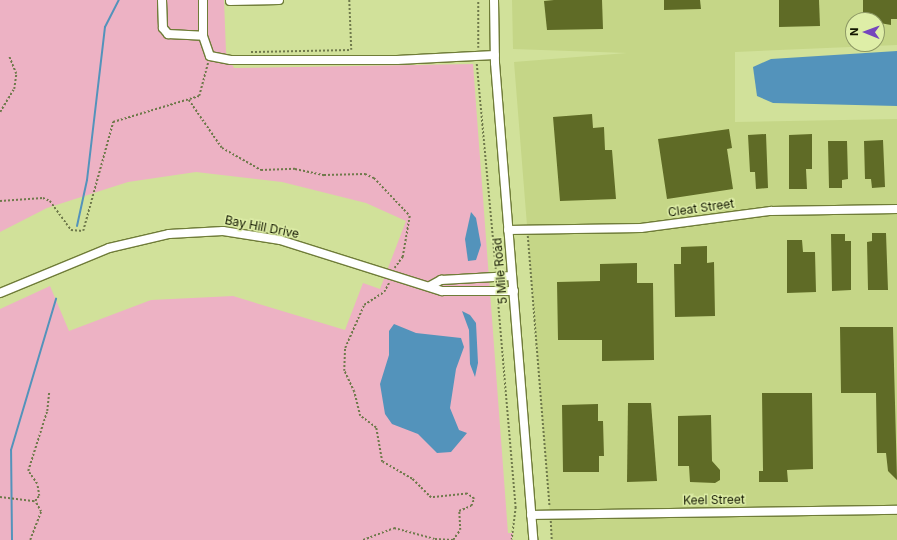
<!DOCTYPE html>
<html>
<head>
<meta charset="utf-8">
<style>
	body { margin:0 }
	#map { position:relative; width:897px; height:540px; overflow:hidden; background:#d1e19a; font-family:Inter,sans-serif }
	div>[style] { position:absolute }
	.built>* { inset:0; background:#c5d687 }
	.green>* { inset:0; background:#edb2c4 }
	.water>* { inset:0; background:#5393bb }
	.stream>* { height:2px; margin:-1px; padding:0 1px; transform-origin:1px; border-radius:1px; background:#5393bb }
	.building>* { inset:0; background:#5f6b26 }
	.path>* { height:1.5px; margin-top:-0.75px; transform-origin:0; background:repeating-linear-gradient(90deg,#6f794b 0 2px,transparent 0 4px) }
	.roads { filter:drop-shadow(1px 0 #6f7c38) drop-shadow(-1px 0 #6f7c38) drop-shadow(0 1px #6f7c38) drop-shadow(0 -1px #6f7c38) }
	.minor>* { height:8px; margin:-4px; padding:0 4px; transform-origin:4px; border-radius:4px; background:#fff }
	span { translate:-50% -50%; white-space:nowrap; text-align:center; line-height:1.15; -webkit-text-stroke:3px #deeea7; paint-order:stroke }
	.street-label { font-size:12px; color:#131700 }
	.north { position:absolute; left:845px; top:12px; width:40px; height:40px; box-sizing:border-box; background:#deeea7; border:1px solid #8d9864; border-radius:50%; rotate:271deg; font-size:11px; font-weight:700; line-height:16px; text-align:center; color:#131700 }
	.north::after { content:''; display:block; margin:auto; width:14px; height:18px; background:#7545bd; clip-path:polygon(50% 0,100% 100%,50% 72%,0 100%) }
</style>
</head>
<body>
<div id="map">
	<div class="built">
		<div style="clip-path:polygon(evenodd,512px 0,897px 0,897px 45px,735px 52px,735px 122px,897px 119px,897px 540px,552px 540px,514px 62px,627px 53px,513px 49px,512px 0,853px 20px,877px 20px,877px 44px,853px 44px,853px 20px)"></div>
	</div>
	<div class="green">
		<div style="clip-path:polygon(0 0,224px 0,226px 52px,234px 68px,473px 64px,508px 533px,513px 533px,512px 540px,0 540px,0 309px,50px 286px,69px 331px,151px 300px,233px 296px,345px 330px,363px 283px,380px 289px,406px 221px,366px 203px,282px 182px,196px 172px,128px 182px,47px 208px,0 232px)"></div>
	</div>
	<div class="water">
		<div style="clip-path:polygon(897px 51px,897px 106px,773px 103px,757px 96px,753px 67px,771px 59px)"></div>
		<div style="clip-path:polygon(471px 212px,476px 218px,481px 245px,476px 260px,468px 261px,465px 239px)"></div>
		<div style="clip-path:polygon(462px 311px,470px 315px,476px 323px,478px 363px,475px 377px,470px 364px,469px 330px)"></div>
		<div style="clip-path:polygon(394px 324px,416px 333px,461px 338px,464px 347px,456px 369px,450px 408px,459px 430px,467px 433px,451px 452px,437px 453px,418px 434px,392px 424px,385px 414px,380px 384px,389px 355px,389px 331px)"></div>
	</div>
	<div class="stream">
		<div style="left:77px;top:226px;width:47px;rotate:-77.7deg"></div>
		<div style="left:87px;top:180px;width:154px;rotate:-83.3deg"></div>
		<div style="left:105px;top:27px;width:30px;rotate:-63deg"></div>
		<div style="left:12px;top:540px;width:90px;rotate:-90.6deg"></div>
		<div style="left:11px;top:450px;width:158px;rotate:-73.4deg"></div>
	</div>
	<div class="building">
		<div style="clip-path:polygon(554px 0,602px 0,603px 29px,547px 30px,544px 1px)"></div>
		<div style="clip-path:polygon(664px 0,700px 0,701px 9px,664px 10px)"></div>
		<div style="clip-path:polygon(779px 0,819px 0,820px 26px,779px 27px)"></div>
		<div style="clip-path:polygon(863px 0,897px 0,897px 19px,891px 19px,891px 25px,863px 20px)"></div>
		<div style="clip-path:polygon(592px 114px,593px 128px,604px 127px,605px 150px,612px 150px,616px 199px,560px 201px,553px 117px)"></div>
		<div style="clip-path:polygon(729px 129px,732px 148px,727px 149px,733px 189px,667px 199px,658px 139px)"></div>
		<div style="clip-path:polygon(766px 134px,768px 188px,756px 189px,755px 172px,750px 172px,748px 135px)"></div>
		<div style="clip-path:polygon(812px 134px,812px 169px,806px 169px,807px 189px,789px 189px,789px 135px)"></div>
		<div style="clip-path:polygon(883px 140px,885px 187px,872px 188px,871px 179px,865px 179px,864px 141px)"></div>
		<div style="clip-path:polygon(828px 141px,847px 141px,848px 179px,842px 180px,842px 188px,829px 188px)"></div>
		<div style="clip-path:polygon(872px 233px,886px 233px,888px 290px,868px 290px,867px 242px,872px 241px)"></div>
		<div style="clip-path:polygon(831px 234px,845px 234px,845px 241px,851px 241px,851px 290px,832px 291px)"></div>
		<div style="clip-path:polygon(787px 240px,802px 240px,803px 252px,815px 252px,816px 292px,787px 293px)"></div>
		<div style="clip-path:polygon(707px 246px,707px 263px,714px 262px,715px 316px,675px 317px,674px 264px,681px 264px,681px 247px)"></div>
		<div style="clip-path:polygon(637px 263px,637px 283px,653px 283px,654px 360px,602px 361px,602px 340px,558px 340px,557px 282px,600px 281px,600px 264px)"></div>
		<div style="clip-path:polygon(840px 327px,893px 327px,897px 480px,888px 471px,886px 453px,877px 453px,876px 393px,841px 393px)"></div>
		<div style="clip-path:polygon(762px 393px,812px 393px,813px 469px,787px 470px,788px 482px,759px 482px,759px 471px,763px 471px)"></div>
		<div style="clip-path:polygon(628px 403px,651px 403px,657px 481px,627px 482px)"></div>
		<div style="clip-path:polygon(598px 404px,598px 421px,603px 421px,604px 456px,599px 456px,599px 472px,563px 472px,562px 405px)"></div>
		<div style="clip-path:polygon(711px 415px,712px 461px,720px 470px,720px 480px,715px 483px,690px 482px,689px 466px,678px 466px,678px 416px)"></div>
	</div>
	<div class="path">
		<div style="left:478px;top:48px;width:48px;rotate:-90deg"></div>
		<div style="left:251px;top:52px;width:100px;rotate:-1.1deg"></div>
		<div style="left:351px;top:50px;width:50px;rotate:-92.3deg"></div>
		<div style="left:477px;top:64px;width:206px;rotate:84.7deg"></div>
		<div style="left:189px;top:100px;width:58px;rotate:55.5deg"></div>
		<div style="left:222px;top:148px;width:45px;rotate:29.4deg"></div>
		<div style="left:261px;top:170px;width:34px;rotate:-2deg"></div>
		<div style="left:295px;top:169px;width:30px;rotate:12deg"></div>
		<div style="left:324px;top:175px;width:41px;rotate:-1.4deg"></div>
		<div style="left:365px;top:174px;width:10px;rotate:24deg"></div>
		<div style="left:374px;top:178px;width:52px;rotate:46.5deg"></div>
		<div style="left:410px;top:216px;width:42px;rotate:99.7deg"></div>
		<div style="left:403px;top:257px;width:14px;rotate:126deg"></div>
		<div style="left:0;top:112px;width:27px;rotate:-59deg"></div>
		<div style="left:14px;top:89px;width:15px;rotate:-82deg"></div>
		<div style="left:16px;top:74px;width:18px;rotate:-112deg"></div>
		<div style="left:0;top:201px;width:43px;rotate:-4deg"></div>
		<div style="left:43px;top:198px;width:8px;rotate:23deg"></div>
		<div style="left:50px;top:201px;width:36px;rotate:54deg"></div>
		<div style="left:71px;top:230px;width:12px;rotate:5deg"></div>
		<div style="left:83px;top:231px;width:113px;rotate:-74.6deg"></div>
		<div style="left:113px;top:122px;width:90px;rotate:-16.8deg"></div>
		<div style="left:199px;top:96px;width:34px;rotate:-75deg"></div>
		<div style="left:528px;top:236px;width:272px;rotate:85.4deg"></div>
		<div style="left:498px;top:299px;width:209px;rotate:85.1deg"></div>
		<div style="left:516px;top:507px;width:33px;rotate:97deg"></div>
		<div style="left:0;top:497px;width:35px;rotate:7deg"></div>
		<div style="left:551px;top:521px;width:19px;rotate:87deg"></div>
		<div style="left:30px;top:540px;width:30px;rotate:-69deg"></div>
		<div style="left:41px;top:512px;width:13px;rotate:-119deg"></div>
		<div style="left:35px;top:501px;width:6px;rotate:-51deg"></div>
		<div style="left:39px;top:496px;width:12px;rotate:-99deg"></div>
		<div style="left:37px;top:484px;width:16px;rotate:-125deg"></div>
		<div style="left:28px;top:471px;width:63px;rotate:-72.4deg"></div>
		<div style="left:47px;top:411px;width:19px;rotate:-84deg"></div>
		<div style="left:363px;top:540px;width:33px;rotate:-21deg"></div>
		<div style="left:394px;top:528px;width:42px;rotate:15deg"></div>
		<div style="left:435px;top:539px;width:18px;rotate:3deg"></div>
		<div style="left:453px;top:540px;width:12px;rotate:-55deg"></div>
		<div style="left:460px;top:530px;width:19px;rotate:-93deg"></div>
		<div style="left:459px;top:511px;width:13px;rotate:-23deg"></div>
		<div style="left:471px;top:506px;width:8px;rotate:-67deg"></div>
		<div style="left:474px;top:499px;width:9px;rotate:-144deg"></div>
		<div style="left:467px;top:494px;width:36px;rotate:174deg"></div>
		<div style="left:431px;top:498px;width:27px;rotate:-135deg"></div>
		<div style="left:412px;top:479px;width:34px;rotate:-150deg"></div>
		<div style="left:382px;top:462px;width:35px;rotate:-100deg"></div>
		<div style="left:376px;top:428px;width:20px;rotate:-143deg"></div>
		<div style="left:360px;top:416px;width:25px;rotate:-104deg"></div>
		<div style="left:354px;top:392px;width:23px;rotate:-115deg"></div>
		<div style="left:344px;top:371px;width:23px;rotate:-88deg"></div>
		<div style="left:345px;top:348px;width:47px;rotate:-66.2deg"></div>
		<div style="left:364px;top:305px;width:24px;rotate:-33deg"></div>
		<div style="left:384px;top:292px;width:10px;rotate:-61deg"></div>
	</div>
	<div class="roads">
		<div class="minor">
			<div style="left:162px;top:0;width:28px;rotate:88deg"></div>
			<div style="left:163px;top:28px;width:8px;rotate:50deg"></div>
			<div style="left:168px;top:34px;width:35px;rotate:3deg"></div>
			<div style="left:203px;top:0;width:36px;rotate:90deg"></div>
			<div style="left:203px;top:36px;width:21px;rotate:71deg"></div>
			<div style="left:210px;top:56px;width:21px;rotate:11deg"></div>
			<div style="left:231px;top:60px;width:166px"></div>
			<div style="left:397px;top:60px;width:98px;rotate:-2.9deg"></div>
			<div style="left:494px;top:0;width:63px;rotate:89.1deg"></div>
			<div style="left:495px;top:63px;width:479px;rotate:85.4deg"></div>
			<div style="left:230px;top:1px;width:49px;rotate:-1.2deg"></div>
			<div style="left:508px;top:230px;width:133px;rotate:-0.9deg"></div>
			<div style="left:641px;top:228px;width:131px;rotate:-7.5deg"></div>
			<div style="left:771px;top:211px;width:126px;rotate:-0.9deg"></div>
			<div style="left:430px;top:286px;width:13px;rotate:-29deg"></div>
			<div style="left:441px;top:280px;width:71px;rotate:-3.2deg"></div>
			<div style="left:0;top:293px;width:118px;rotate:-22.4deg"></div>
			<div style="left:109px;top:248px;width:62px;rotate:-13.1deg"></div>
			<div style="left:169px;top:234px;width:54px;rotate:-3.2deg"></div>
			<div style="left:223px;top:231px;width:58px;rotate:9deg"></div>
			<div style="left:280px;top:240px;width:170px;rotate:17.5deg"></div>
			<div style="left:442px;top:291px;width:72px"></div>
			<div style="left:531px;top:515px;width:366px;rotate:-0.8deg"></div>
		</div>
	</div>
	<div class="street-label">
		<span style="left:701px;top:208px;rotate:-8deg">Cleat Street</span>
		<span style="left:262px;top:227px;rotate:11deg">Bay Hill Drive</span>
		<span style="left:500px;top:271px;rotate:-95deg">5 Mile Road</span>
		<span style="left:714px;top:500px;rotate:-1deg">Keel Street</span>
	</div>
	<div class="north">N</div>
</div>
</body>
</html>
